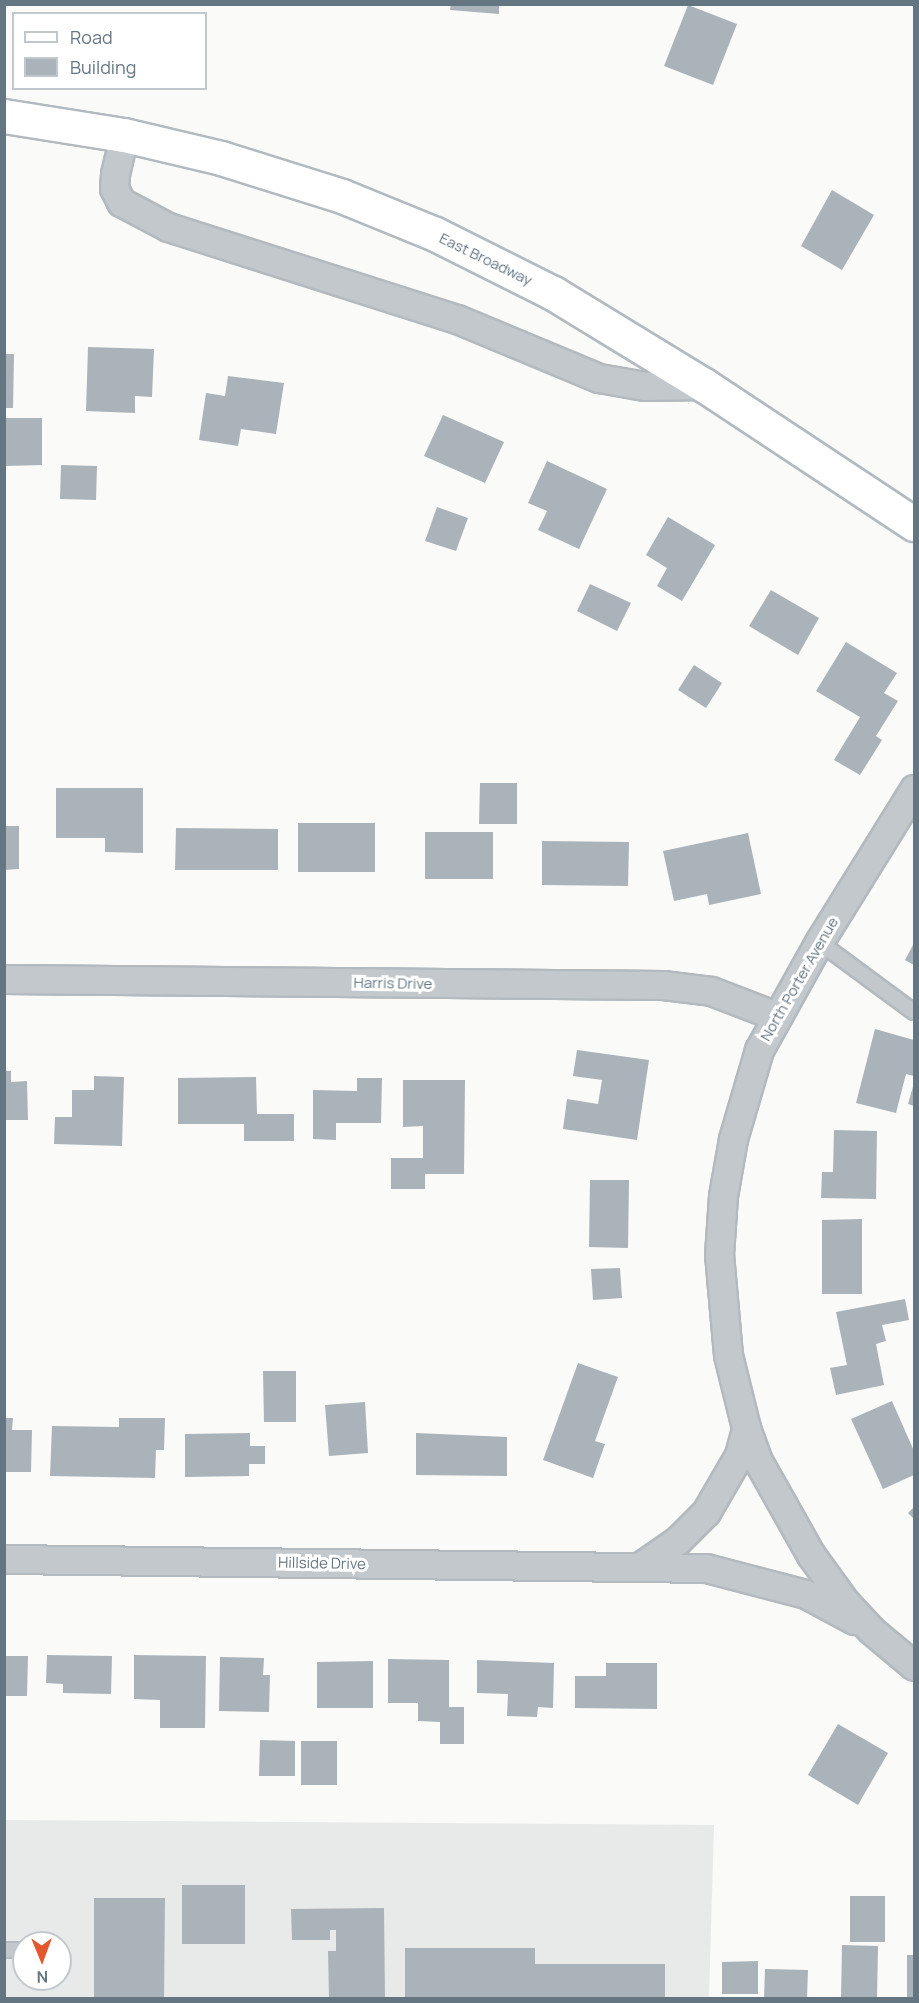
<!DOCTYPE html>
<html>
<head>
<meta charset="utf-8">
<style>
	body { margin:0 }
	#map { position:relative; width:919px; height:2003px; overflow:hidden; background:#fafaf8; font-family:Manrope,sans-serif }
	div>[style] { position:absolute }
	.built>* { inset:0; background:#e8e9e9 }
	.building>* { inset:0; background:#aab3b9 }
	.roads { filter:drop-shadow(2px 0 #b3babf) drop-shadow(-2px 0 #b3babf) drop-shadow(0 2px #b3babf) drop-shadow(0 -2px #b3babf) }
	.service>* { height:14px; margin:-7px; padding:0 7px; transform-origin:7px; border-radius:7px; background:#c3c8cc }
	.minor>* { height:27px; margin:-13.5px; padding:0 13.5px; transform-origin:13.5px; border-radius:13.5px; background:#c3c8cc }
	.secondary>* { height:33px; margin:-16.5px; padding:0 16.5px; transform-origin:16.5px; border-radius:16.5px; background:#fff }
	span { translate:-50% -50%; white-space:nowrap; text-align:center; line-height:1.15; -webkit-text-stroke:6px #fff; paint-order:stroke }
	.street-label { font-size:15px; color:#657683 }
	.frame { position:absolute; inset:0; border:6px solid #657683; pointer-events:none }
	.legend { position:absolute; left:12px; top:12px; width:195px; height:78px; box-sizing:border-box; background:#fff; border:2px solid #c1c8cd; margin:0; padding:8px 10px; list-style:none; font-size:18px; color:#657683 }
	.legend li { display:flex; align-items:center; gap:12px; height:30px }
	.legend b { width:30px; border:2px solid #c1c8cd }
	.north { position:absolute; left:12px; top:1931px; width:60px; height:60px; box-sizing:border-box; background:#fff; border:2px solid #c1c8cd; border-radius:50%; rotate:179deg; font-size:16px; font-weight:700; line-height:24px; text-align:center; color:#657683 }
	.north::after { content:''; display:block; margin:auto; width:21px; height:27px; background:#e4572e; clip-path:polygon(50% 0,100% 100%,50% 72%,0 100%) }
</style>
</head>
<body>
<div id="map">
	<div class="built">
		<div style="clip-path:polygon(evenodd,5px 1820px,714px 1825px,709px 1998px,5px 1998px,5px 1820px,24px 1943px,60px 1943px,60px 1979px,24px 1979px,24px 1943px)"></div>
	</div>
	<div class="building">
		<div style="clip-path:polygon(451px 4px,499px 4px,499px 14px,450px 10px)"></div>
		<div style="clip-path:polygon(688px 5px,737px 24px,713px 85px,664px 66px)"></div>
		<div style="clip-path:polygon(832px 190px,874px 215px,842px 270px,801px 246px)"></div>
		<div style="clip-path:polygon(88px 347px,154px 349px,152px 397px,135px 396px,135px 413px,86px 411px)"></div>
		<div style="clip-path:polygon(4px 354px,14px 354px,13px 408px,4px 408px)"></div>
		<div style="clip-path:polygon(228px 376px,284px 383px,276px 434px,241px 429px,238px 446px,199px 440px,206px 393px,225px 396px)"></div>
		<div style="clip-path:polygon(443px 415px,504px 442px,485px 483px,424px 456px)"></div>
		<div style="clip-path:polygon(5px 418px,42px 418px,42px 465px,5px 466px)"></div>
		<div style="clip-path:polygon(547px 461px,607px 489px,579px 549px,538px 530px,547px 511px,528px 503px)"></div>
		<div style="clip-path:polygon(61px 465px,97px 466px,96px 500px,60px 499px)"></div>
		<div style="clip-path:polygon(437px 507px,468px 518px,456px 551px,425px 541px)"></div>
		<div style="clip-path:polygon(668px 517px,715px 545px,682px 601px,657px 586px,667px 568px,646px 555px)"></div>
		<div style="clip-path:polygon(590px 584px,631px 603px,617px 631px,577px 611px)"></div>
		<div style="clip-path:polygon(771px 590px,819px 618px,798px 655px,749px 626px)"></div>
		<div style="clip-path:polygon(846px 642px,897px 673px,884px 693px,898px 701px,876px 736px,882px 740px,860px 775px,834px 760px,860px 717px,816px 691px)"></div>
		<div style="clip-path:polygon(694px 665px,722px 683px,706px 708px,678px 690px)"></div>
		<div style="clip-path:polygon(480px 783px,517px 783px,517px 824px,479px 824px)"></div>
		<div style="clip-path:polygon(56px 788px,143px 788px,143px 853px,105px 852px,105px 838px,56px 838px)"></div>
		<div style="clip-path:polygon(298px 823px,375px 823px,375px 872px,298px 872px)"></div>
		<div style="clip-path:polygon(4px 826px,19px 826px,19px 869px,4px 870px)"></div>
		<div style="clip-path:polygon(176px 828px,278px 829px,278px 870px,175px 870px)"></div>
		<div style="clip-path:polygon(425px 832px,493px 832px,493px 879px,425px 879px)"></div>
		<div style="clip-path:polygon(748px 833px,761px 894px,709px 905px,707px 894px,674px 901px,663px 851px)"></div>
		<div style="clip-path:polygon(542px 841px,629px 842px,628px 886px,542px 885px)"></div>
		<div style="clip-path:polygon(914px 943px,914px 965px,905px 960px)"></div>
		<div style="clip-path:polygon(875px 1029px,914px 1040px,914px 1076px,906px 1074px,896px 1113px,856px 1103px)"></div>
		<div style="clip-path:polygon(577px 1050px,649px 1060px,637px 1140px,563px 1129px,567px 1099px,598px 1104px,602px 1080px,573px 1076px)"></div>
		<div style="clip-path:polygon(4px 1071px,11px 1071px,11px 1082px,27px 1081px,28px 1120px,4px 1120px)"></div>
		<div style="clip-path:polygon(94px 1076px,124px 1077px,122px 1146px,54px 1144px,55px 1117px,72px 1117px,72px 1090px,94px 1090px)"></div>
		<div style="clip-path:polygon(256px 1077px,257px 1114px,294px 1114px,294px 1141px,244px 1141px,244px 1124px,178px 1124px,178px 1078px)"></div>
		<div style="clip-path:polygon(357px 1078px,382px 1078px,381px 1123px,336px 1123px,336px 1140px,313px 1139px,313px 1090px,357px 1091px)"></div>
		<div style="clip-path:polygon(403px 1080px,465px 1080px,464px 1174px,425px 1174px,425px 1189px,391px 1189px,391px 1158px,423px 1158px,423px 1126px,403px 1127px)"></div>
		<div style="clip-path:polygon(914px 1083px,914px 1106px,908px 1104px)"></div>
		<div style="clip-path:polygon(834px 1130px,877px 1131px,876px 1199px,821px 1198px,822px 1172px,833px 1172px)"></div>
		<div style="clip-path:polygon(590px 1180px,629px 1180px,628px 1248px,589px 1247px)"></div>
		<div style="clip-path:polygon(862px 1219px,862px 1294px,822px 1294px,822px 1220px)"></div>
		<div style="clip-path:polygon(620px 1268px,622px 1298px,593px 1300px,591px 1269px)"></div>
		<div style="clip-path:polygon(905px 1299px,909px 1320px,882px 1325px,886px 1341px,876px 1344px,884px 1385px,836px 1395px,830px 1368px,847px 1365px,836px 1312px)"></div>
		<div style="clip-path:polygon(578px 1363px,618px 1377px,595px 1441px,605px 1444px,593px 1478px,543px 1460px)"></div>
		<div style="clip-path:polygon(263px 1371px,296px 1371px,296px 1422px,264px 1422px)"></div>
		<div style="clip-path:polygon(892px 1401px,914px 1451px,914px 1475px,883px 1489px,851px 1419px)"></div>
		<div style="clip-path:polygon(365px 1402px,368px 1453px,329px 1456px,325px 1405px)"></div>
		<div style="clip-path:polygon(4px 1418px,13px 1418px,12px 1430px,32px 1430px,31px 1472px,4px 1472px)"></div>
		<div style="clip-path:polygon(119px 1418px,165px 1418px,164px 1450px,156px 1450px,155px 1478px,50px 1476px,52px 1426px,119px 1427px)"></div>
		<div style="clip-path:polygon(250px 1433px,250px 1446px,265px 1446px,265px 1464px,249px 1464px,249px 1476px,185px 1477px,185px 1434px)"></div>
		<div style="clip-path:polygon(416px 1433px,507px 1437px,507px 1476px,416px 1475px)"></div>
		<div style="clip-path:polygon(914px 1507px,914px 1519px,908px 1513px)"></div>
		<div style="clip-path:polygon(47px 1655px,112px 1656px,111px 1694px,63px 1693px,63px 1684px,46px 1683px)"></div>
		<div style="clip-path:polygon(134px 1655px,206px 1656px,205px 1728px,160px 1728px,160px 1700px,134px 1699px)"></div>
		<div style="clip-path:polygon(4px 1656px,28px 1656px,27px 1696px,4px 1696px)"></div>
		<div style="clip-path:polygon(220px 1657px,264px 1658px,263px 1675px,270px 1675px,269px 1712px,219px 1711px)"></div>
		<div style="clip-path:polygon(388px 1659px,449px 1660px,449px 1707px,464px 1707px,464px 1744px,440px 1744px,440px 1722px,418px 1721px,418px 1703px,388px 1703px)"></div>
		<div style="clip-path:polygon(477px 1660px,554px 1663px,553px 1708px,538px 1707px,537px 1717px,507px 1716px,508px 1694px,477px 1693px)"></div>
		<div style="clip-path:polygon(373px 1661px,373px 1708px,317px 1708px,317px 1662px)"></div>
		<div style="clip-path:polygon(606px 1663px,657px 1663px,657px 1709px,575px 1708px,575px 1676px,606px 1676px)"></div>
		<div style="clip-path:polygon(838px 1724px,888px 1753px,858px 1805px,808px 1775px)"></div>
		<div style="clip-path:polygon(260px 1740px,295px 1741px,295px 1776px,259px 1776px)"></div>
		<div style="clip-path:polygon(301px 1741px,337px 1741px,337px 1785px,301px 1785px)"></div>
		<div style="clip-path:polygon(182px 1885px,245px 1885px,245px 1944px,182px 1944px)"></div>
		<div style="clip-path:polygon(850px 1896px,885px 1896px,885px 1942px,850px 1942px)"></div>
		<div style="clip-path:polygon(94px 1898px,165px 1898px,164px 1998px,94px 1998px)"></div>
		<div style="clip-path:polygon(384px 1908px,385px 1998px,329px 1998px,328px 1951px,336px 1951px,336px 1930px,330px 1930px,330px 1940px,292px 1940px,291px 1909px)"></div>
		<div style="clip-path:polygon(842px 1945px,878px 1946px,877px 1998px,841px 1998px)"></div>
		<div style="clip-path:polygon(405px 1948px,535px 1948px,535px 1964px,665px 1964px,665px 1998px,405px 1998px)"></div>
		<div style="clip-path:polygon(907px 1955px,914px 1955px,914px 1998px,907px 1998px)"></div>
		<div style="clip-path:polygon(758px 1961px,758px 1994px,722px 1994px,722px 1962px)"></div>
		<div style="clip-path:polygon(765px 1969px,808px 1970px,807px 1998px,764px 1998px)"></div>
	</div>
	<div class="roads">
		<div class="service">
			<div style="left:819px;top:942px;width:118px;rotate:36.4deg"></div>
			<div style="left:4px;top:1950px;width:20px"></div>
		</div>
		<div class="minor">
			<div style="left:124px;top:135px;width:40px;rotate:103deg"></div>
			<div style="left:115px;top:174px;width:14px;rotate:94deg"></div>
			<div style="left:114px;top:188px;width:16px;rotate:63deg"></div>
			<div style="left:121px;top:202px;width:53px;rotate:28deg"></div>
			<div style="left:168px;top:227px;width:303px;rotate:17.7deg"></div>
			<div style="left:457px;top:319px;width:154px;rotate:22.6deg"></div>
			<div style="left:599px;top:378px;width:47px;rotate:9.9deg"></div>
			<div style="left:645px;top:386px;width:59px;rotate:-1deg"></div>
			<div style="left:914px;top:789px;width:180px;rotate:121.8deg"></div>
			<div style="left:819px;top:942px;width:124px;rotate:119.1deg"></div>
			<div style="left:759px;top:1050px;width:93px;rotate:106.3deg"></div>
			<div style="left:733px;top:1139px;width:58px;rotate:100deg"></div>
			<div style="left:723px;top:1196px;width:58px;rotate:93.9deg"></div>
			<div style="left:719px;top:1254px;width:101px;rotate:84.9deg"></div>
			<div style="left:728px;top:1355px;width:75px;rotate:76.1deg"></div>
			<div style="left:746px;top:1428px;width:35px;rotate:70deg"></div>
			<div style="left:758px;top:1461px;width:108px;rotate:60.6deg"></div>
			<div style="left:811px;top:1555px;width:58px;rotate:54.1deg"></div>
			<div style="left:845px;top:1602px;width:38px;rotate:47deg"></div>
			<div style="left:871px;top:1630px;width:56px;rotate:39.9deg"></div>
			<div style="left:4px;top:979px;width:659px;rotate:0.52deg"></div>
			<div style="left:663px;top:985px;width:48px;rotate:7.1deg"></div>
			<div style="left:711px;top:991px;width:70px;rotate:21deg"></div>
			<div style="left:4px;top:1559px;width:702px;rotate:0.73deg"></div>
			<div style="left:706px;top:1568px;width:103px;rotate:14.6deg"></div>
			<div style="left:806px;top:1594px;width:55px;rotate:28.4deg"></div>
			<div style="left:639px;top:1567px;width:47px;rotate:-34.7deg"></div>
			<div style="left:678px;top:1540px;width:40px;rotate:-45deg"></div>
			<div style="left:706px;top:1512px;width:66px;rotate:-59.9deg"></div>
			<div style="left:739px;top:1455px;width:28px;rotate:-75deg"></div>
		</div>
		<div class="secondary">
			<div style="left:4px;top:116px;width:121px;rotate:9deg"></div>
			<div style="left:124px;top:135px;width:100px;rotate:13.3deg"></div>
			<div style="left:221px;top:158px;width:127px;rotate:17.4deg"></div>
			<div style="left:342px;top:196px;width:100px;rotate:22.2deg"></div>
			<div style="left:435px;top:234px;width:132px;rotate:26.6deg"></div>
			<div style="left:553px;top:293px;width:177px;rotate:31.4deg"></div>
			<div style="left:704px;top:385px;width:252px;rotate:33.5deg"></div>
		</div>
	</div>
	<div class="street-label">
		<span style="left:486px;top:259px;rotate:26deg">East Broadway</span>
		<span style="left:799px;top:979px;rotate:-60deg">North Porter Avenue</span>
		<span style="left:393px;top:983px;rotate:1deg">Harris Drive</span>
		<span style="left:322px;top:1563px;rotate:1deg">Hillside Drive</span>
	</div>
	<div class="frame"></div>
	<ul class="legend">
	<li><b style="height:8px;background:#fff"></b>Road</li>
	<li><b style="height:16px;background:#aab3b9"></b>Building</li>
	</ul>
	<div class="north">N</div>
</div>
</body>
</html>
